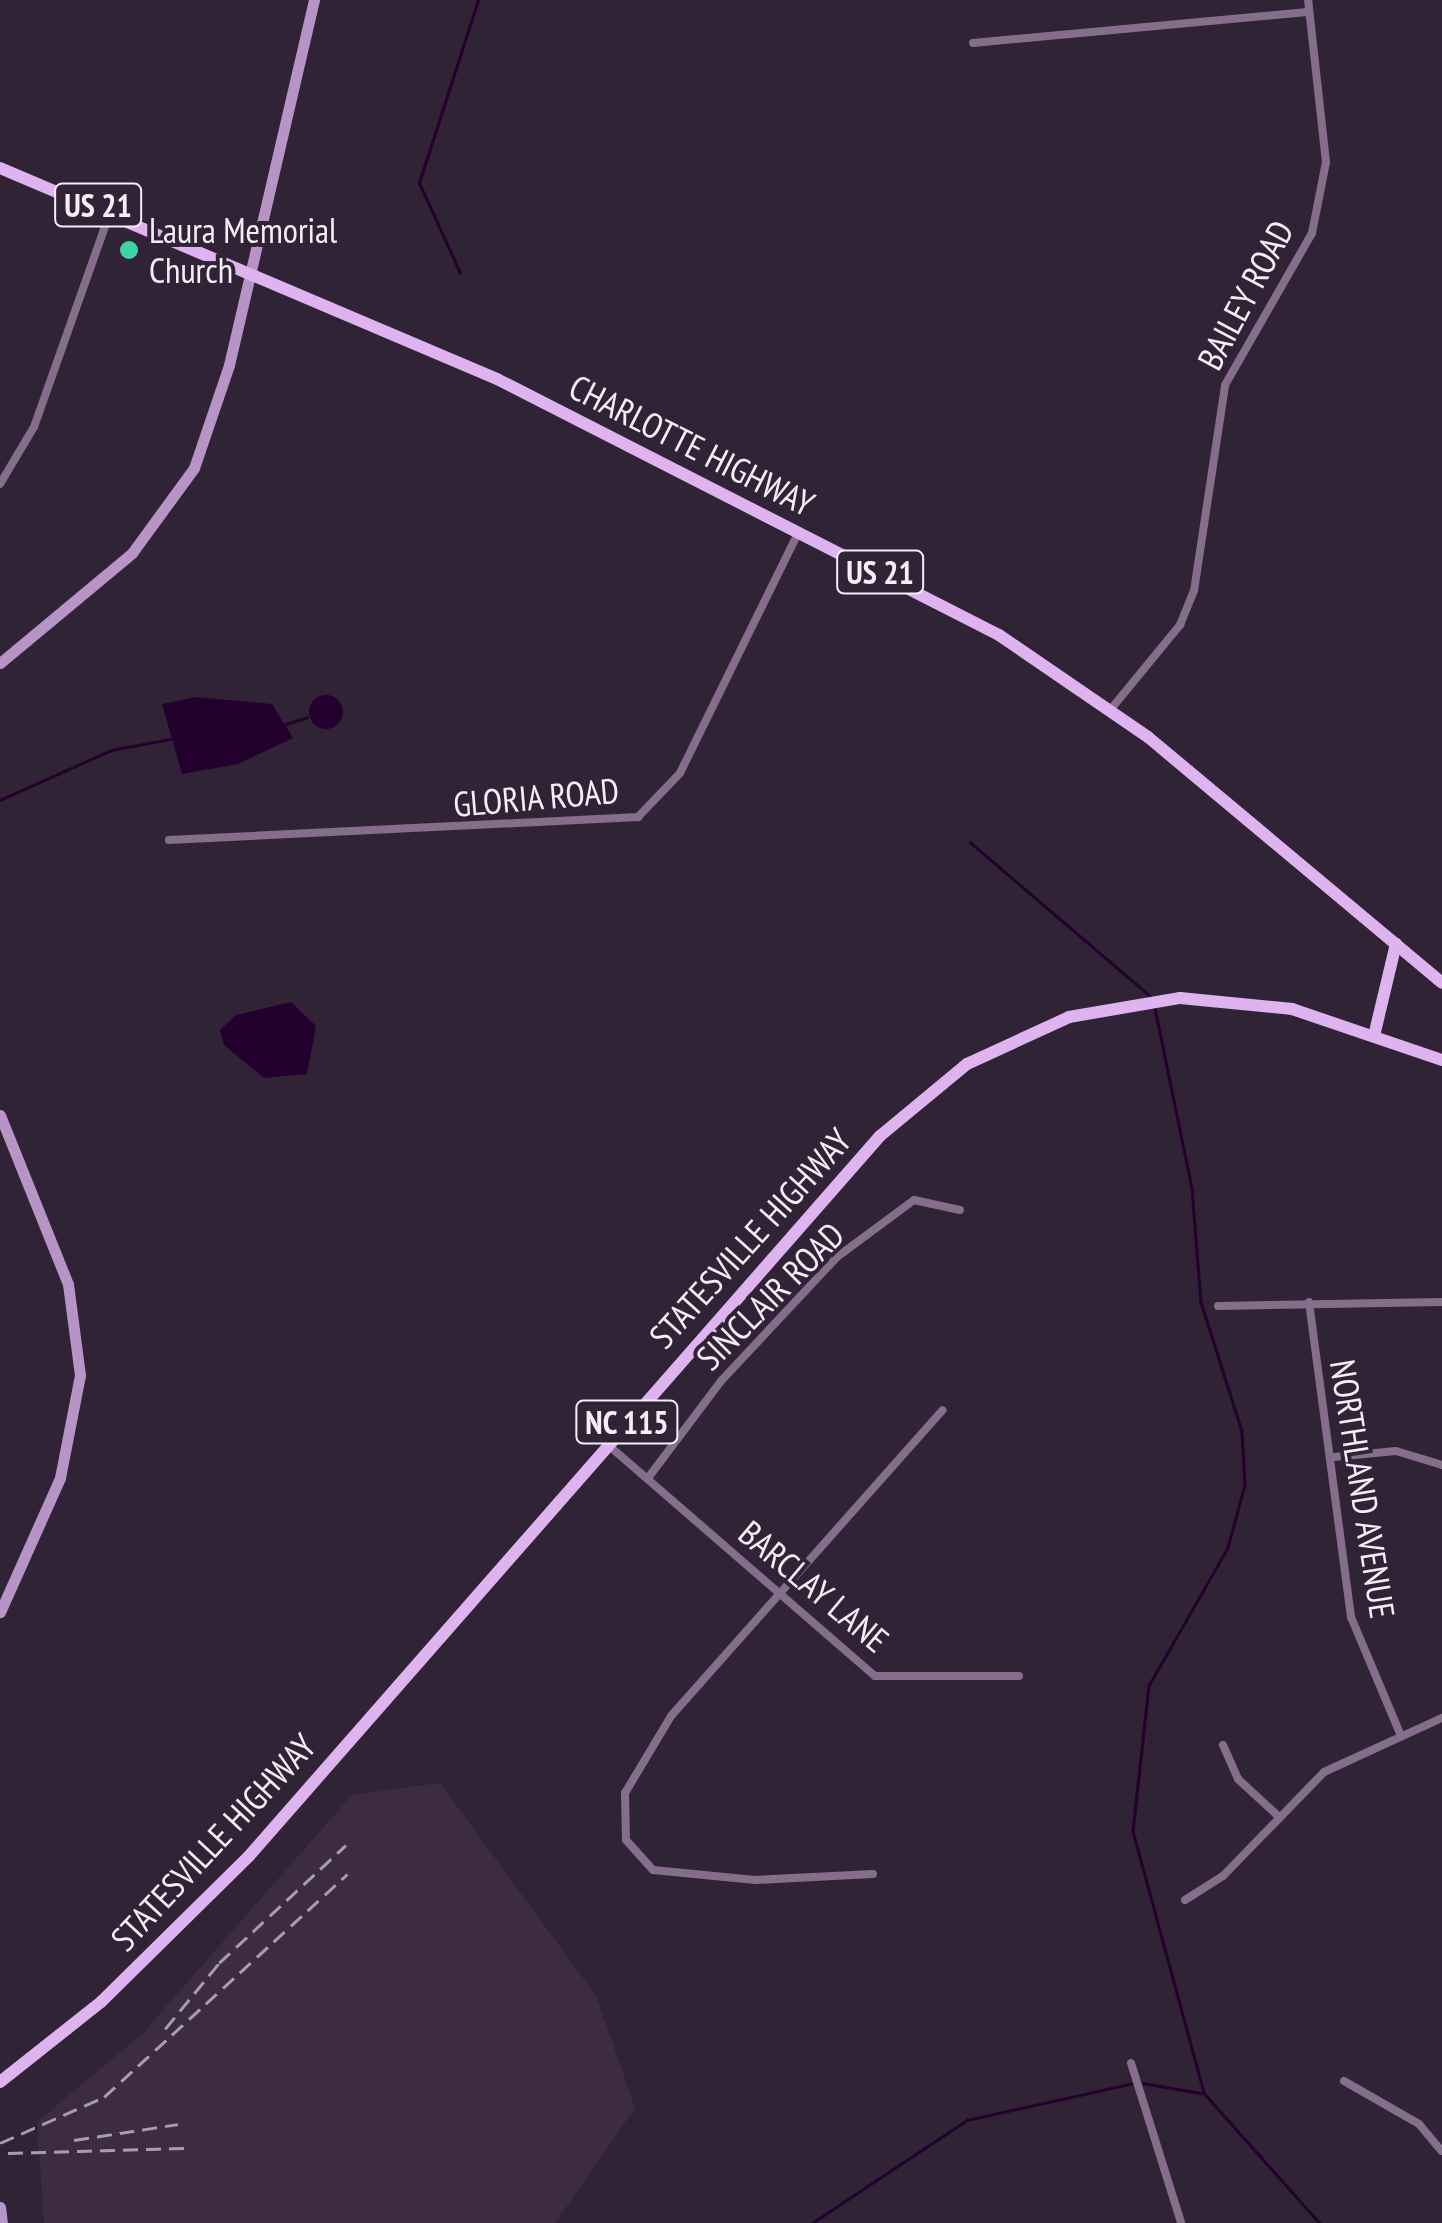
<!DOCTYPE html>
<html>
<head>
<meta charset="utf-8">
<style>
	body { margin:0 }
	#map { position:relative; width:1442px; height:2223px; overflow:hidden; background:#312336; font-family:"PT Sans Narrow",sans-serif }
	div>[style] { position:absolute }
	.built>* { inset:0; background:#3d2b44 }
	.water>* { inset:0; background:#23002e }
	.round { border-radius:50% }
	.stream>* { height:2.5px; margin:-1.25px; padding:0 1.25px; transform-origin:1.25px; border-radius:1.25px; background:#23002e }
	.street>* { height:8px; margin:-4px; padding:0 4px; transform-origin:4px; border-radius:4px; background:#846e8c }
	.secondary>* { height:11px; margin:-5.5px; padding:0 5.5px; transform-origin:5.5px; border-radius:5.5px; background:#b794c5 }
	.primary>* { height:12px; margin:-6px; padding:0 6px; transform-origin:6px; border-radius:6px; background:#dfb2f0 }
	.rail>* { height:2.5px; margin-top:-1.25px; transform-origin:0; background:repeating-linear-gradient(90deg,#a89dad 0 15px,transparent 0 23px) }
	.dots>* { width:28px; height:28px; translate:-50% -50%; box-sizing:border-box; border:5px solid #312336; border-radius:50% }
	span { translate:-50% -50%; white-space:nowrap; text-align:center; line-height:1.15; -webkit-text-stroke:8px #312336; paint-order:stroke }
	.shield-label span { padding:2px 8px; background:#312336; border:2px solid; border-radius:8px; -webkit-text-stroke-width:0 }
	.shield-label { font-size:32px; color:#f6edfa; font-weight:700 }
	.poi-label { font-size:35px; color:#f6edfa }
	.left { translate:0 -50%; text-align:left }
	.street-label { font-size:35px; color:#f6edfa }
</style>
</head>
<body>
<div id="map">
	<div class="built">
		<div style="clip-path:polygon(440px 1783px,596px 1996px,635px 2108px,555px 2223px,44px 2223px,37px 2122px,142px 2034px,352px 1795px)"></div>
	</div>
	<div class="water">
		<div class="round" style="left:309px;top:695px;width:34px;height:34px"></div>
		<div style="clip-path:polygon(196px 697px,272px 704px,293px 738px,238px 764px,182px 774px,162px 704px)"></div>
		<div style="clip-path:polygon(291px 1002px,316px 1026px,307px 1074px,264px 1078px,224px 1045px,220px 1030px,236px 1015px)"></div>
	</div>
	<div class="stream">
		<div style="left:460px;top:273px;width:99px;rotate:-114.5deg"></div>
		<div style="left:419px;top:183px;width:192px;rotate:-72.1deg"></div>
		<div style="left:286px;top:724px;width:22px;rotate:-18deg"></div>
		<div style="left:0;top:800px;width:122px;rotate:-24.2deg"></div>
		<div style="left:111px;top:750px;width:66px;rotate:-10.5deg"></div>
		<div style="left:970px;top:842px;width:237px;rotate:40.5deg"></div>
		<div style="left:1155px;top:1008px;width:184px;rotate:78.4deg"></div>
		<div style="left:1192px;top:1188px;width:114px;rotate:85.5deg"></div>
		<div style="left:1201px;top:1302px;width:135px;rotate:72.4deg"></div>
		<div style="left:1242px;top:1431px;width:54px;rotate:86.8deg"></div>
		<div style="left:1245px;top:1485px;width:65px;rotate:105.1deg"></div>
		<div style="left:1228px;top:1548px;width:159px;rotate:119.8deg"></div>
		<div style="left:1149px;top:1686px;width:146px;rotate:96.3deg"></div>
		<div style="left:1133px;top:1831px;width:271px;rotate:74.8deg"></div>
		<div style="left:1204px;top:2093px;width:174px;rotate:48.3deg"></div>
		<div style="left:1142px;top:2083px;width:61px;rotate:9.5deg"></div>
		<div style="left:812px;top:2223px;width:186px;rotate:-33.6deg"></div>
		<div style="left:967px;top:2120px;width:171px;rotate:-12.5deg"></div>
	</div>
	<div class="street">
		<div style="left:973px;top:43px;width:336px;rotate:-5.3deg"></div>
		<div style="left:0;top:484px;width:66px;rotate:-59.2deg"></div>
		<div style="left:34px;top:427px;width:228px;rotate:-70.5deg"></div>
		<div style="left:1111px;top:709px;width:109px;rotate:-50.6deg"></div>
		<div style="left:1180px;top:625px;width:37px;rotate:-68deg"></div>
		<div style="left:1194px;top:591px;width:208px;rotate:-81.4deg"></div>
		<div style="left:1225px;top:385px;width:175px;rotate:-60.2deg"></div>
		<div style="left:1312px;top:233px;width:72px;rotate:-78.8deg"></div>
		<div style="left:1326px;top:162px;width:163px;rotate:-96.3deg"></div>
		<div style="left:169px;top:840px;width:470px;rotate:-2.8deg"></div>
		<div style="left:638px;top:817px;width:61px;rotate:-46.3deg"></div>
		<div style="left:680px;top:773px;width:267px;rotate:-63.8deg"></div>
		<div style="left:1309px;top:1302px;width:318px;rotate:82.4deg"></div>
		<div style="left:1351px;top:1617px;width:129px;rotate:67.2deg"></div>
		<div style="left:1218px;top:1306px;width:224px;rotate:-1deg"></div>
		<div style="left:607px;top:1444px;width:354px;rotate:40.9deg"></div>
		<div style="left:875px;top:1676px;width:144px"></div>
		<div style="left:1334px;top:1457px;width:62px;rotate:-5.5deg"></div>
		<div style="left:1396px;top:1451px;width:48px;rotate:16.9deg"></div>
		<div style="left:648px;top:1478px;width:121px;rotate:-53deg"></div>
		<div style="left:721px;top:1381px;width:170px;rotate:-46.9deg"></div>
		<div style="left:837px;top:1257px;width:96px;rotate:-36.5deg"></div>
		<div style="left:914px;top:1200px;width:47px;rotate:12.3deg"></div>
		<div style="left:1223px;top:1745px;width:37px;rotate:66deg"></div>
		<div style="left:1238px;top:1779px;width:53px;rotate:42.7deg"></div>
		<div style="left:873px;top:1874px;width:118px;rotate:177.1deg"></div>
		<div style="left:755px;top:1880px;width:102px;rotate:-174.4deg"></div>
		<div style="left:653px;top:1870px;width:40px;rotate:-132deg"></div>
		<div style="left:626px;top:1840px;width:47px;rotate:-91.2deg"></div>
		<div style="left:625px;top:1793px;width:90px;rotate:-59.1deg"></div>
		<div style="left:671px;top:1716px;width:409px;rotate:-48.4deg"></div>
		<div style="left:1185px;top:1900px;width:45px;rotate:-32.3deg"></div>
		<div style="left:1223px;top:1876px;width:145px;rotate:-45.8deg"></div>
		<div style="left:1324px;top:1772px;width:130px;rotate:-24.6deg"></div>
		<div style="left:1131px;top:2063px;width:168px;rotate:72.6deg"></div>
		<div style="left:1344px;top:2081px;width:86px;rotate:29.8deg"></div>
		<div style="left:1419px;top:2124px;width:35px;rotate:50deg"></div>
	</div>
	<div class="secondary">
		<div style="left:0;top:663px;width:172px;rotate:-39.8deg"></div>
		<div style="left:132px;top:553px;width:105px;rotate:-53.9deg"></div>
		<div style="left:194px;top:468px;width:109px;rotate:-71.2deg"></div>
		<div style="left:229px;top:365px;width:375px;rotate:-76.9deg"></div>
		<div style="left:0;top:1115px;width:182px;rotate:68.1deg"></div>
		<div style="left:68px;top:1284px;width:92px;rotate:82.5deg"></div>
		<div style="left:80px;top:1375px;width:105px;rotate:101deg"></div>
		<div style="left:60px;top:1478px;width:147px;rotate:114.1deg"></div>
		<div style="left:0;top:2207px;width:16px;rotate:83deg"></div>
	</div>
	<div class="primary">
		<div style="left:0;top:168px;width:540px;rotate:23deg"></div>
		<div style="left:497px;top:379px;width:564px;rotate:27.02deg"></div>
		<div style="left:999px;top:635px;width:181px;rotate:34.4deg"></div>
		<div style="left:1148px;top:737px;width:383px;rotate:39.9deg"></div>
		<div style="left:1374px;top:1036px;width:95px;rotate:-76.6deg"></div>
		<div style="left:0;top:2082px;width:129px;rotate:-38.4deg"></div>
		<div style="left:101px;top:2002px;width:208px;rotate:-44.6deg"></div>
		<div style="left:249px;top:1856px;width:957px;rotate:-48.77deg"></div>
		<div style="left:880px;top:1136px;width:113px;rotate:-39.6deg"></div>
		<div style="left:967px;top:1064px;width:112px;rotate:-24.7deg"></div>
		<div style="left:1069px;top:1017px;width:113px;rotate:-9.7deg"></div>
		<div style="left:1180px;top:998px;width:113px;rotate:5.6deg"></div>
		<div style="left:1292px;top:1009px;width:158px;rotate:18.8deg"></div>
	</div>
	<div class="rail">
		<div style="left:165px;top:2029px;width:85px;rotate:-50.7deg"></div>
		<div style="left:219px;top:1963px;width:173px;rotate:-42.9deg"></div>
		<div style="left:74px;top:2140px;width:105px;rotate:-8.7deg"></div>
		<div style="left:0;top:2143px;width:114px;rotate:-23.9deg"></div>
		<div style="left:104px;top:2097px;width:330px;rotate:-42.5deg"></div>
		<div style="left:8px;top:2153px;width:184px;rotate:-1.6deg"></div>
	</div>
	<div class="dots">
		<div style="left:129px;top:250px;background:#3dd4a3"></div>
	</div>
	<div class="shield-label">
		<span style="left:98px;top:205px">US 21</span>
		<span style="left:880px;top:572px">US 21</span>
		<span style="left:627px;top:1422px">NC 115</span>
	</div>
	<div class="poi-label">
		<span class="left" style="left:149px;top:250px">Laura Memorial<br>Church</span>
	</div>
	<div class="street-label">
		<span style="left:1245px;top:295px;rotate:-62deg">BAILEY ROAD</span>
		<span style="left:692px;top:445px;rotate:27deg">CHARLOTTE HIGHWAY</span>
		<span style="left:536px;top:797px;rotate:-5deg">GLORIA ROAD</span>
		<span style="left:750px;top:1238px;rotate:-48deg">STATESVILLE HIGHWAY</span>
		<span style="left:770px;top:1296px;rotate:-45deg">SINCLAIR ROAD</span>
		<span style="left:1363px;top:1489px;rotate:81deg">NORTHLAND AVENUE</span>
		<span style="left:814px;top:1586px;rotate:40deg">BARCLAY LANE</span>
		<span style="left:213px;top:1842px;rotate:-47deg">STATESVILLE HIGHWAY</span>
	</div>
</div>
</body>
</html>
